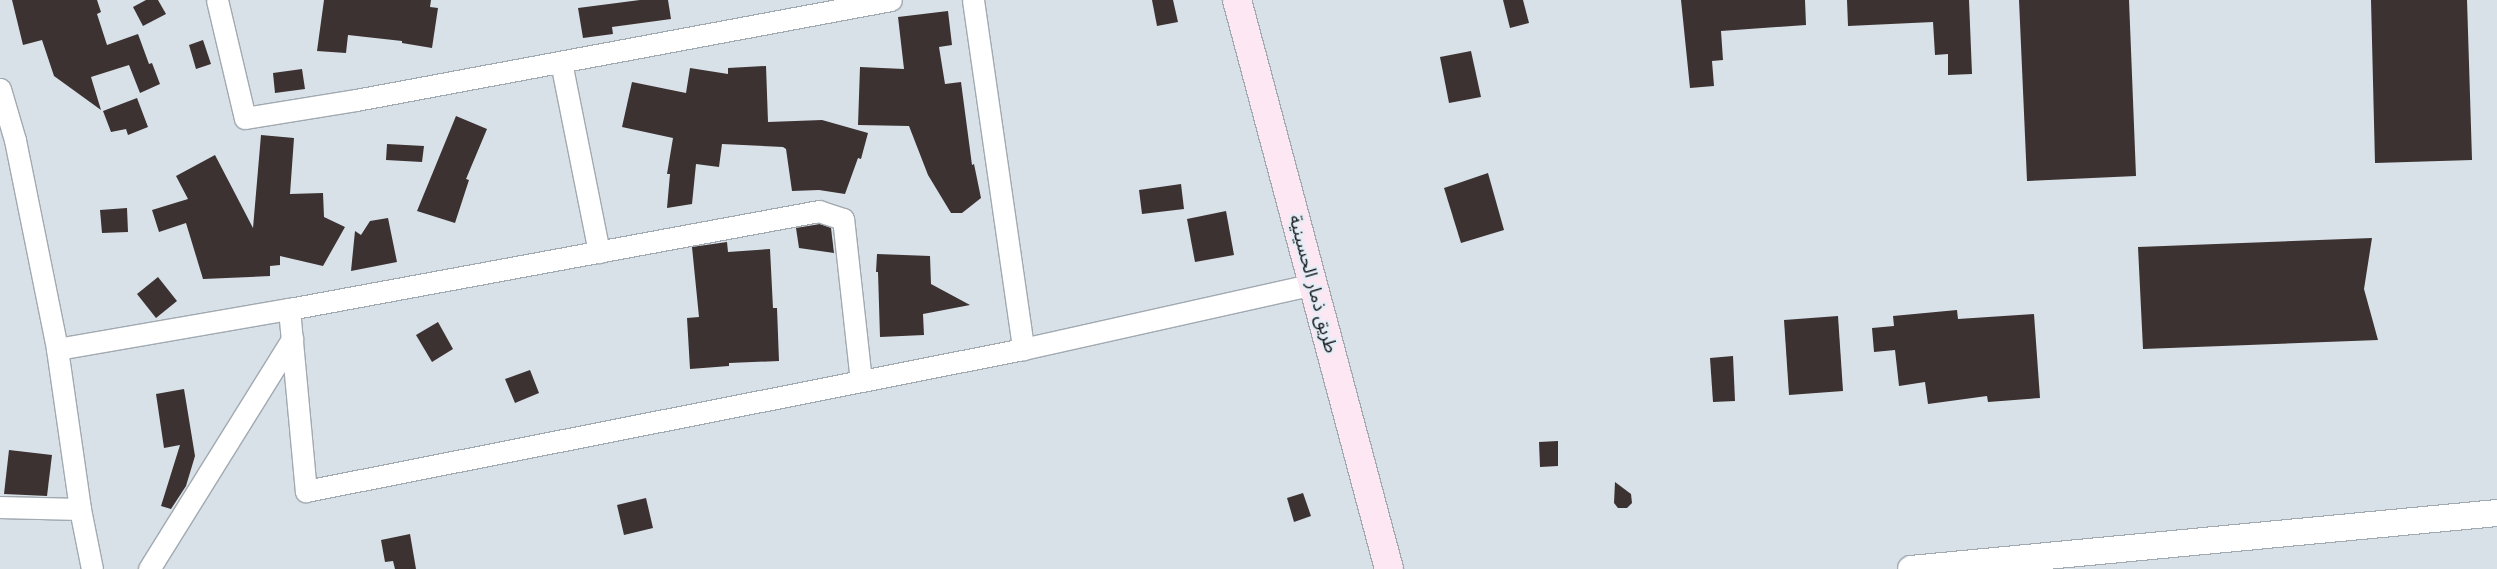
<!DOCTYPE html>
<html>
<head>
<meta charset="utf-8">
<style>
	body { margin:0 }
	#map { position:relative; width:2497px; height:569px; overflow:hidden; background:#d8e0e8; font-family:"PT Sans","Noto Sans Arabic",sans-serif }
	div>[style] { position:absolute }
	.building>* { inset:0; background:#3c3231 }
	.roads { filter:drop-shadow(1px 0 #a1a9b1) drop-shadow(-1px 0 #a1a9b1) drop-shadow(0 1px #a1a9b1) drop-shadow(0 -1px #a1a9b1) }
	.minor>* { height:21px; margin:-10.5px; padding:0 10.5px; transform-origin:10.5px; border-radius:10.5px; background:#fff }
	.tertiary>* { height:26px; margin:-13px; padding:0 13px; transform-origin:13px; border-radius:13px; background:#fff }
	.secondary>* { height:28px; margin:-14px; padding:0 14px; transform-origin:14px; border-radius:14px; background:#fde7f3 }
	span { translate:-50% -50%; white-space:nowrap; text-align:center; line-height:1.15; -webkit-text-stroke:5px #e5edf6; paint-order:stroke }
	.street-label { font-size:18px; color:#111417 }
</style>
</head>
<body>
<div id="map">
	<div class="building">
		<div style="clip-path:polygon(12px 0,97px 0,101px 12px,97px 14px,107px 45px,138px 34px,149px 64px,152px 63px,160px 84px,140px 93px,129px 65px,91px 77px,101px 110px,54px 76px,42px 40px,23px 45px)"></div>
		<div style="clip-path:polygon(146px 0,158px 0,166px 14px,143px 26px,133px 7px)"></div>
		<div style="clip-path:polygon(324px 0,431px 0,430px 7px,438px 8px,432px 48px,402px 43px,402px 41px,348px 35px,346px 53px,317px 51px)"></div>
		<div style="clip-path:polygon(640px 0,668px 0,671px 19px,612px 27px,613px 34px,583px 38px,578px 8px)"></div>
		<div style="clip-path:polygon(1152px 0,1173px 0,1178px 22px,1157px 26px)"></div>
		<div style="clip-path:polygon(1503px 0,1523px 0,1529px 23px,1510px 28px)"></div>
		<div style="clip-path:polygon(1681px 0,1805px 0,1806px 25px,1721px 31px,1723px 60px,1712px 61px,1714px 86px,1690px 88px)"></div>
		<div style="clip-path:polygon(1847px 0,1969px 0,1972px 74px,1948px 75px,1948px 54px,1935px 55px,1933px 22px,1848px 26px)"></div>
		<div style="clip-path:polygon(2019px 0,2129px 0,2136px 176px,2027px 181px)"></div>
		<div style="clip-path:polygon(2371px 0,2467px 0,2472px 160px,2375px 163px)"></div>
		<div style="clip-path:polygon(948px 11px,952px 45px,939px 47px,945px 84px,961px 82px,972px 165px,974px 164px,981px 198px,962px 213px,951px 213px,928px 175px,909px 126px,858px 125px,860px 67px,904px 69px,898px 17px)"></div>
		<div style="clip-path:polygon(203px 40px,211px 64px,196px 69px,189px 45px)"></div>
		<div style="clip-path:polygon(1471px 51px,1481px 97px,1449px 103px,1440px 57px)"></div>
		<div style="clip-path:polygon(766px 66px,768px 122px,822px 120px,868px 133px,861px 159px,858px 158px,845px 194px,819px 190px,792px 191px,786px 149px,783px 147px,722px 144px,719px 167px,696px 164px,692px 204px,667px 208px,670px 174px,667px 174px,673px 138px,622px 127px,632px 82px,686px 93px,690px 68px,728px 74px,728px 68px)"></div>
		<div style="clip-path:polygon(302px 69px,305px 89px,275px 93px,273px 73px)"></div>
		<div style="clip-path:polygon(137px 98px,148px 127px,128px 135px,126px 129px,111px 132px,103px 111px)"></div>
		<div style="clip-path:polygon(456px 116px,487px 129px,466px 179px,469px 180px,455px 223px,417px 211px)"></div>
		<div style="clip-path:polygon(261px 135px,294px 138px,290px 194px,323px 193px,324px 217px,345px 227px,323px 266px,280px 256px,280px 265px,270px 266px,270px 276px,203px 279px,186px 223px,159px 232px,152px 210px,188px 199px,176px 176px,215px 155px,253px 228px)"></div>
		<div style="clip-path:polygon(387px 144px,424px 146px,422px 162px,386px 160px)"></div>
		<div style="clip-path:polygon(1488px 173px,1504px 230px,1461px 243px,1444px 188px)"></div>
		<div style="clip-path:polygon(1181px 184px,1184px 209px,1142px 214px,1139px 190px)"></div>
		<div style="clip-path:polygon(127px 208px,128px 232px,102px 233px,100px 210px)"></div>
		<div style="clip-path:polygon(1226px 211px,1234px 255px,1195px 262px,1187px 219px)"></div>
		<div style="clip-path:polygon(388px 218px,397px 262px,351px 271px,355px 231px,361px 235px,370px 221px)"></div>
		<div style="clip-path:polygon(820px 224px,831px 228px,834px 253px,799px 248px,796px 228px)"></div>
		<div style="clip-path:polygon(2372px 238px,2364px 289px,2378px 340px,2143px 349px,2138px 247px)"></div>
		<div style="clip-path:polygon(727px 242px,728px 252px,770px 249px,773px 308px,777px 308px,779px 361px,729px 363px,729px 366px,690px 369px,687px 318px,699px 317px,692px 247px)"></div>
		<div style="clip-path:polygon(877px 254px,930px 256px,931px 284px,970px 305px,923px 314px,924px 335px,880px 337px,878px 272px,876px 272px)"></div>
		<div style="clip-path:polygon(158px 277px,177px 301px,156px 318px,137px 294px)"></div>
		<div style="clip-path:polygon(1957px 310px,1958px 319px,2034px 314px,2040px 398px,1988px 402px,1987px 396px,1928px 404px,1925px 382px,1899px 386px,1895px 350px,1874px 352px,1872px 328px,1894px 326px,1893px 316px)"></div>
		<div style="clip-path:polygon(1838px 316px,1843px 391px,1789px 395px,1784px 320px)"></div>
		<div style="clip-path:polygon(438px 322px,453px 349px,432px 362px,416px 335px)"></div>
		<div style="clip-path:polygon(1733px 356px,1735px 401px,1713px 402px,1710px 358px)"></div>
		<div style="clip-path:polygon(530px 370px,539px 393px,515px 403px,505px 379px)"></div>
		<div style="clip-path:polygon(184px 389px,195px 456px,186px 486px,171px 509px,161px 506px,180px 445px,164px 448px,156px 394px)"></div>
		<div style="clip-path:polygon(1558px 441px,1558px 466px,1540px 467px,1539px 442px)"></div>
		<div style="clip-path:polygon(9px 450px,52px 455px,47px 496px,4px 494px)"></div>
		<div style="clip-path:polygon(1615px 482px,1631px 494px,1632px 503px,1627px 508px,1618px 508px,1614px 503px)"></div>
		<div style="clip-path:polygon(1303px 493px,1311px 516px,1294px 522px,1287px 498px)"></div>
		<div style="clip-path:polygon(646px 498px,653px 528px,624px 535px,617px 505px)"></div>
		<div style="clip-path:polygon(410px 534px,416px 569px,395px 569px,393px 561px,385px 562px,381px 540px)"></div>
	</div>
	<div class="roads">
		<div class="minor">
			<div style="left:217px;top:0;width:121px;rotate:76.7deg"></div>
			<div style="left:245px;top:118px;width:112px;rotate:-9.2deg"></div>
			<div style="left:356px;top:100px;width:544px;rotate:-10.59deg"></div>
			<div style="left:973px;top:0;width:353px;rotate:81.8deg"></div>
			<div style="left:1023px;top:349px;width:297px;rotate:-12.6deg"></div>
			<div style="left:561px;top:62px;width:194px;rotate:78.7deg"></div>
			<div style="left:0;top:89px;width:53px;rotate:73.6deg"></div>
			<div style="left:15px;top:140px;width:213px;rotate:78.6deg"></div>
			<div style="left:57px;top:349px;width:235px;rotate:-9.8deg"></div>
			<div style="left:57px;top:349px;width:162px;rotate:81.8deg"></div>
			<div style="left:80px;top:509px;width:61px;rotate:78.7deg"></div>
			<div style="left:861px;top:381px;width:163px;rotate:-96.3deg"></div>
			<div style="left:843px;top:219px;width:25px;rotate:-162deg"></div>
			<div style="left:819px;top:211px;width:539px;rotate:169.52deg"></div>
			<div style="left:289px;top:309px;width:183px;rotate:84.7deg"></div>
			<div style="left:306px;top:491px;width:731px;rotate:-11.2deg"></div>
			<div style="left:0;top:507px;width:80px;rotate:1.4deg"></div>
			<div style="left:149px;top:569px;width:271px;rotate:-58.1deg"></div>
		</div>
		<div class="tertiary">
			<div style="left:1911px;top:569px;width:589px;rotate:-5.46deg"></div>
		</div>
		<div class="secondary">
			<div style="left:1237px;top:0;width:589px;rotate:75.04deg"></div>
		</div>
	</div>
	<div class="street-label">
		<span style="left:1313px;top:284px;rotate:75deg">طريق ذمار الحسينية</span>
	</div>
</div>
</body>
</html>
